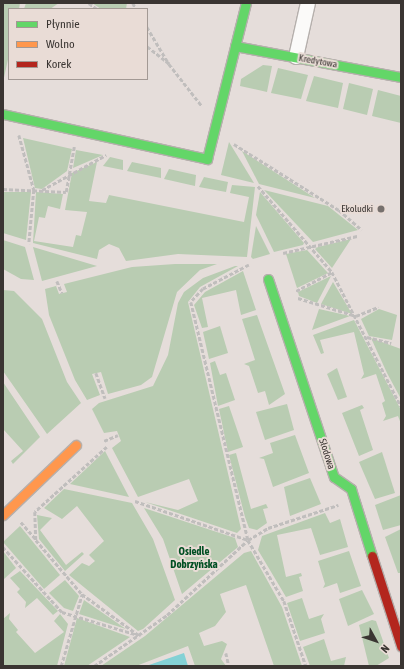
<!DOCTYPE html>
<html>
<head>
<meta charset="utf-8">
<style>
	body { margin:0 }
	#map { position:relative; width:404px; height:669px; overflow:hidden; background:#e5ddda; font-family:"Asap Condensed",sans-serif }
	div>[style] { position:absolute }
	.green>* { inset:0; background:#b9ccb2 }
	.water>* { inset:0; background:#84d1d5 }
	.path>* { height:2.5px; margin-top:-1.25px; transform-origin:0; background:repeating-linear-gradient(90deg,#c0bebd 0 4px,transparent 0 6px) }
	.roads { filter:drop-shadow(1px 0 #b5afac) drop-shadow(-1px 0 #b5afac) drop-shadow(0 1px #b5afac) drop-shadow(0 -1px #b5afac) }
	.street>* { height:14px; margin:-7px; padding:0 7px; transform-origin:7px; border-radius:7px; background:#fbfaf9 }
	.fast>* { height:9px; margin:-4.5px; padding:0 4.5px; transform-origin:4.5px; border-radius:4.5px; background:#63d668 }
	.slow>* { height:9px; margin:-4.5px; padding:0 4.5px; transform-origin:4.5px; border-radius:4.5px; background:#ff974d }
	.jam>* { height:9px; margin:-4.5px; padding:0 4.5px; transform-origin:4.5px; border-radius:4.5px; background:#b3261e }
	.dots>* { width:11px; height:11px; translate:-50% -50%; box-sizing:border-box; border:2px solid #e9dcd6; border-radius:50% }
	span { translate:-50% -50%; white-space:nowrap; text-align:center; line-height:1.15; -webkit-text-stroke:4px #e9dcd6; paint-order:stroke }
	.street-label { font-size:10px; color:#3a3532 }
	.poi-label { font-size:10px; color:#3a3532 }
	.right { translate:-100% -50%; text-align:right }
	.neighbourhood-label { font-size:11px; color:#014f23; font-weight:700 }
	.frame { position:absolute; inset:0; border:4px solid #3a3532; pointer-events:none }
	.legend { position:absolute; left:8px; top:8px; width:140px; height:72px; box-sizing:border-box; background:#e9dcd6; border:1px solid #a39994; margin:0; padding:5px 7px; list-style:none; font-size:12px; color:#3a3532 }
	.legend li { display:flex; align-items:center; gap:8px; height:20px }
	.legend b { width:20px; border:1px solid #a39994 }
	.north { position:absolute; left:356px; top:621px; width:40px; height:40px; -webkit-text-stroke:3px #e9dcd6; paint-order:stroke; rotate:130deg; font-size:11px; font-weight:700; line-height:16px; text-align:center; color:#3a3532 }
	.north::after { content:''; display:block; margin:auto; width:14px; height:18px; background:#3a3532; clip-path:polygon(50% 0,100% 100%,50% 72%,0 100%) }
</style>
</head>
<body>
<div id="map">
	<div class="green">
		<div style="clip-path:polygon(3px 3px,20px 3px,19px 9px,9px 9px,9px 55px,3px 82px)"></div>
		<div style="clip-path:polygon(26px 3px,59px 3px,50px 9px,24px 9px)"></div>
		<div style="clip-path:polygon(92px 3px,127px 3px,126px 9px,101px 9px)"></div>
		<div style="clip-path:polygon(263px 65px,272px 66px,267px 92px,240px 86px,241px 79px)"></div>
		<div style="clip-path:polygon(278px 68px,308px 75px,301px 99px,271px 93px)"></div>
		<div style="clip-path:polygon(314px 76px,343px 83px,338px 108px,306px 101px)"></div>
		<div style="clip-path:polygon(349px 83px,373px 89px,367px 115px,343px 109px)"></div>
		<div style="clip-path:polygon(378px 90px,401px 96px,401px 123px,372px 116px)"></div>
		<div style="clip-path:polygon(23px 138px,72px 149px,67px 171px,42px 189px,35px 188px)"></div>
		<div style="clip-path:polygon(229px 142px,254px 183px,221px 175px)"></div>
		<div style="clip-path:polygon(76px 150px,103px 155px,73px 168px)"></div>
		<div style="clip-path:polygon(242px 151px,315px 198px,259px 184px)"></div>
		<div style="clip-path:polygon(110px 157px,123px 160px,123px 170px,103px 166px)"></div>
		<div style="clip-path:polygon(97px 162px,89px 201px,106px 203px,109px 195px,244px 222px,249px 197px,230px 193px,232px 185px,255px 187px,247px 257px,178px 254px,126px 261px,119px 248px,109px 244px,99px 250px,97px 259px,33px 243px,36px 192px,63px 194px,60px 209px,48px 206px,45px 218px,39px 217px,34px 241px,73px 247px,76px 235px,81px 236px,87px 212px,65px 210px,72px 173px)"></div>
		<div style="clip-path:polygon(132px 162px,161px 168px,161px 178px,127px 171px)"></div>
		<div style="clip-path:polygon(169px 169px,196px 175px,195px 186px,164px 179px)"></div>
		<div style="clip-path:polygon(204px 177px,228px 182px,226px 192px,199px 187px)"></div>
		<div style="clip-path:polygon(264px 190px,328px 206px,358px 230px,313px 242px)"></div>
		<div style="clip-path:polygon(3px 192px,31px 192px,26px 240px,3px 233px)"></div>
		<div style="clip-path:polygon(260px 192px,304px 243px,303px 245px,274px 252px,256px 215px)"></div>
		<div style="clip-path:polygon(256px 226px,270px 254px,253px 259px,251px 257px)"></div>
		<div style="clip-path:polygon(351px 239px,332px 268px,315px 249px,318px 247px)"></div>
		<div style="clip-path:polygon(3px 240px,25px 247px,34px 280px,21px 279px,3px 269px)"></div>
		<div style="clip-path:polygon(33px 247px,97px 266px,42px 281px)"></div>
		<div style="clip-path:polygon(307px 250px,328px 273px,297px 288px,286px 254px)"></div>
		<div style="clip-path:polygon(175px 264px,217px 264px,200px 270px,177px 292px,152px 377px,141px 385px,108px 394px,101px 372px,92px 374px,100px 395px,87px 400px,75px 380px,49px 315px,45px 289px,56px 286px,59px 294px,67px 292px,64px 284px,132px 267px)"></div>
		<div style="clip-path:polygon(235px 266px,238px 266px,200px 287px,188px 302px,241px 529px,237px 533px,145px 502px,178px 510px,198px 501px,189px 479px,138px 497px,112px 448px,121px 441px,117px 431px,104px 433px,92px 409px,99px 403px,153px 386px,168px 355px,178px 303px,184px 292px,203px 278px)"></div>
		<div style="clip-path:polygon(243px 271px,256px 310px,241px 315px,236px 290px,202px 298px,208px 327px,202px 328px,194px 305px,205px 292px)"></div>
		<div style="clip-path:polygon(331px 276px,317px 303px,299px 296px,298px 292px)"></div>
		<div style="clip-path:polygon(333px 282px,352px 314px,321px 304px)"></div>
		<div style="clip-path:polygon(3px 290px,14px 291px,42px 319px,67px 382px,81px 403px,47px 434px,3px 371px)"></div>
		<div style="clip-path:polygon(319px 309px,350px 316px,312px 330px)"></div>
		<div style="clip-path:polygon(379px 309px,397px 315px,392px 340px,369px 336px,361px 319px)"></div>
		<div style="clip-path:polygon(257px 315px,285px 394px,269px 405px,265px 391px,258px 393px,249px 366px,244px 364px,255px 360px,242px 319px)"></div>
		<div style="clip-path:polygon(354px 320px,401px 410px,401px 424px,398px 416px,383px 421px,386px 416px,382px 403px,385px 401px,376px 374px,361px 379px,364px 374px,354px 332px,320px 340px,324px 353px,321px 354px,313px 335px)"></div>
		<div style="clip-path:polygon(220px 326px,228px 353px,209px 359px,203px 332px)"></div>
		<div style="clip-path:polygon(371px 338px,401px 349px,401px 399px,387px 373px)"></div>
		<div style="clip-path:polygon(215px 361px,220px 375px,226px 373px,235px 400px,218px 406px,210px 363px)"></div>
		<div style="clip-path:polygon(337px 368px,347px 397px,338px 400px,327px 374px)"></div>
		<div style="clip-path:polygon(3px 382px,40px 437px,13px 464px,11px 461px,23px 451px,3px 429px)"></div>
		<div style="clip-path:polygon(287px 404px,294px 430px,265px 440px,256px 412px)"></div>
		<div style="clip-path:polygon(362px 405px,364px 408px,360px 410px,373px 450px,359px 456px,342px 413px)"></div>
		<div style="clip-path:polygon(229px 406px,243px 447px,228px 452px,219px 409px)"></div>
		<div style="clip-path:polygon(295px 435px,309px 473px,273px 487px,264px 459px,259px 458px,273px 453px,270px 443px)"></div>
		<div style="clip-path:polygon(105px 451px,129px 497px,70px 484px)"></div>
		<div style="clip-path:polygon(382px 452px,395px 493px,375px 499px,359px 462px)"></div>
		<div style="clip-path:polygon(236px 453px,251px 509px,266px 504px,268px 508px,263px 509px,267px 523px,257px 530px,249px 528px,245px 517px,229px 455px)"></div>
		<div style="clip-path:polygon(310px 478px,321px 504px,290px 516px,284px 487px)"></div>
		<div style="clip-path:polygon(64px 489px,132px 503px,153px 539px,175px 600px,143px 629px,138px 631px,69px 575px,82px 563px,89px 566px,95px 561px,89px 555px,104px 541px,77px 506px,62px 519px,44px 508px)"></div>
		<div style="clip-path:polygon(401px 495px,401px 525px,383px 530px,375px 505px)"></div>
		<div style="clip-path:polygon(144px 508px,235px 538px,238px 547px,182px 594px,163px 539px)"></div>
		<div style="clip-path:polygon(325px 513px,330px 523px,340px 519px,348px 547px,320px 555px,311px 528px,277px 535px,286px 577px,301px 573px,302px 576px,299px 577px,303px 591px,286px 597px,258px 550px,262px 536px)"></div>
		<div style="clip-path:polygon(37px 515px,52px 518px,40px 530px,66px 565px,82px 552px,84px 554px,65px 571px,39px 539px)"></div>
		<div style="clip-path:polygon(20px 526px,60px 575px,44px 589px,3px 542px)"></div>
		<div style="clip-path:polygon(401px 529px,401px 573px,398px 573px,385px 537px)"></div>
		<div style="clip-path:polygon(3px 551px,16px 568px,3px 580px)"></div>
		<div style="clip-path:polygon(251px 551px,282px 607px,302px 666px,274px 666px,246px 585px,220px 594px,226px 612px,215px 626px,199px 633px,204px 646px,222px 641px,227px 644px,221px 659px,226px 666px,195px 666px,188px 646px,136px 666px,101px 666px,145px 636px,244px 553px)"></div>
		<div style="clip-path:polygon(349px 551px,361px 586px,340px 593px,337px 583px,323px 588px,325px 584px,318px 561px)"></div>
		<div style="clip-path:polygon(20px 571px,58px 611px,53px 615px,37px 598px,25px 608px,26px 602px,17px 592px,20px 589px,10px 578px)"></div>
		<div style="clip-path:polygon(65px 580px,79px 596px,73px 611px,64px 608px,49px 593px)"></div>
		<div style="clip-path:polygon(362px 590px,374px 614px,348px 626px,339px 599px)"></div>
		<div style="clip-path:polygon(302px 598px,309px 619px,324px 614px,321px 619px,325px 633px,300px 641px,287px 603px)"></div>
		<div style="clip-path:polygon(84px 600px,126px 629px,79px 614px)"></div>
		<div style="clip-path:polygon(10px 613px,9px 619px,18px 630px,16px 632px,35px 653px,64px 632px,54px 621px,60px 614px,68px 624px,57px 666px,3px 666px,3px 619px)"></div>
		<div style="clip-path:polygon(77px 618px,130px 637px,87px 666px,64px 666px)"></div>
		<div style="clip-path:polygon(372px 620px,376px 621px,389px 658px,376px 666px,369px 666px,359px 625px)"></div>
		<div style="clip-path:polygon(324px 639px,331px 661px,346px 657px,344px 666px,310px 666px,303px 647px)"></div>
	</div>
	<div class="water">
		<div style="clip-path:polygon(184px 653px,188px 666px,146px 666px)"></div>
	</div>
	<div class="path">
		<div style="left:89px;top:3px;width:10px;rotate:37deg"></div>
		<div style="left:133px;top:3px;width:7px;rotate:63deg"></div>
		<div style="left:147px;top:27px;width:43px;rotate:59.3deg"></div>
		<div style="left:169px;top:64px;width:28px;rotate:-142deg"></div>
		<div style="left:169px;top:64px;width:53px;rotate:51.8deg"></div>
		<div style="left:19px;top:135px;width:57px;rotate:74.7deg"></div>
		<div style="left:34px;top:190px;width:54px;rotate:95.3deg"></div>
		<div style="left:234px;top:144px;width:124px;rotate:32.2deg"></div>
		<div style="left:339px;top:210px;width:30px;rotate:41deg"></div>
		<div style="left:258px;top:186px;width:113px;rotate:49.3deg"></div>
		<div style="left:332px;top:272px;width:151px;rotate:62.8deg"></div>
		<div style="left:3px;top:189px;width:63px;rotate:2.7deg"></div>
		<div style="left:66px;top:192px;width:46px;rotate:-79.9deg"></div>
		<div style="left:42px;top:190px;width:73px;rotate:-28.7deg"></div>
		<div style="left:283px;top:253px;width:76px;rotate:-12.9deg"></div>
		<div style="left:249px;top:265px;width:52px;rotate:152.4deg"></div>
		<div style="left:203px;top:289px;width:18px;rotate:133deg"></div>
		<div style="left:191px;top:302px;width:245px;rotate:76.5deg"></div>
		<div style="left:248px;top:540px;width:71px;rotate:59.5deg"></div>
		<div style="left:284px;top:601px;width:69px;rotate:71.3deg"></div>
		<div style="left:57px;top:281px;width:13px;rotate:67deg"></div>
		<div style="left:296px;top:291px;width:41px;rotate:-27.8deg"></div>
		<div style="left:298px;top:298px;width:61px;rotate:17.2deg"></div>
		<div style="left:356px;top:316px;width:24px;rotate:-22deg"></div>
		<div style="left:367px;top:337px;width:25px;rotate:14deg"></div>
		<div style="left:96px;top:373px;width:27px;rotate:70deg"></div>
		<div style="left:104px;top:441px;width:15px;rotate:-23deg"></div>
		<div style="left:107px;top:447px;width:97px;rotate:137.9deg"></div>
		<div style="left:35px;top:512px;width:28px;rotate:88deg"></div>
		<div style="left:36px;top:540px;width:71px;rotate:49.6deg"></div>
		<div style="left:82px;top:594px;width:72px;rotate:35.9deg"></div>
		<div style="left:135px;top:501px;width:120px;rotate:19deg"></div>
		<div style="left:21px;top:522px;width:23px;rotate:49deg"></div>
		<div style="left:3px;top:547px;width:88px;rotate:47.8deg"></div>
		<div style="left:62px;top:612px;width:79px;rotate:16.8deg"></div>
		<div style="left:226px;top:653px;width:13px;rotate:77deg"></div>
		<div style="left:61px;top:666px;width:75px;rotate:-73.7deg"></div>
		<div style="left:94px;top:666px;width:89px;rotate:-34.9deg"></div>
		<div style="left:167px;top:615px;width:110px;rotate:-42.8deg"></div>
		<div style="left:248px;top:540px;width:23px;rotate:-31deg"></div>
		<div style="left:268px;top:528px;width:74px;rotate:-18.2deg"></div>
	</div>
	<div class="roads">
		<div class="street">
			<div style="left:296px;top:57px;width:55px;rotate:-77.5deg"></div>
		</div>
		<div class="fast">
			<div style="left:235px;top:46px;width:169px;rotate:10.6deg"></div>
			<div style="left:3px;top:114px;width:209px;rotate:12.4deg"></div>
			<div style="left:207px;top:159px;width:161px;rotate:-76deg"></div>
			<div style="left:268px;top:279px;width:209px;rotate:71.6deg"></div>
			<div style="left:334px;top:477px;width:21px;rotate:35deg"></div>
			<div style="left:351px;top:489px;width:70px;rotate:72.6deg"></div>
		</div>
		<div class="slow">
			<div style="left:3px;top:515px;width:101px;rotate:-43.8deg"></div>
		</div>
		<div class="jam">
			<div style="left:372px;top:556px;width:95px;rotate:72.1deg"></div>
		</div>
	</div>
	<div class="dots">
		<div style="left:381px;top:209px;background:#76706d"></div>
	</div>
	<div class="street-label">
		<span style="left:318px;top:61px;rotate:10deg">Kredytowa</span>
		<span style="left:327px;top:454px;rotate:72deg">Słodowa</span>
	</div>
	<div class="poi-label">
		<span class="right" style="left:373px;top:209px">Ekoludki</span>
	</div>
	<div class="neighbourhood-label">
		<span style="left:194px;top:558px">Osiedle<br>Dobrzyńska</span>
	</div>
	<div class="frame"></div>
	<ul class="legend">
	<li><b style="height:5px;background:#63d668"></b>Płynnie</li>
	<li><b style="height:5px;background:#ff974d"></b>Wolno</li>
	<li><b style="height:5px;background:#b3261e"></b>Korek</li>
	</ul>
	<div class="north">N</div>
</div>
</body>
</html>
